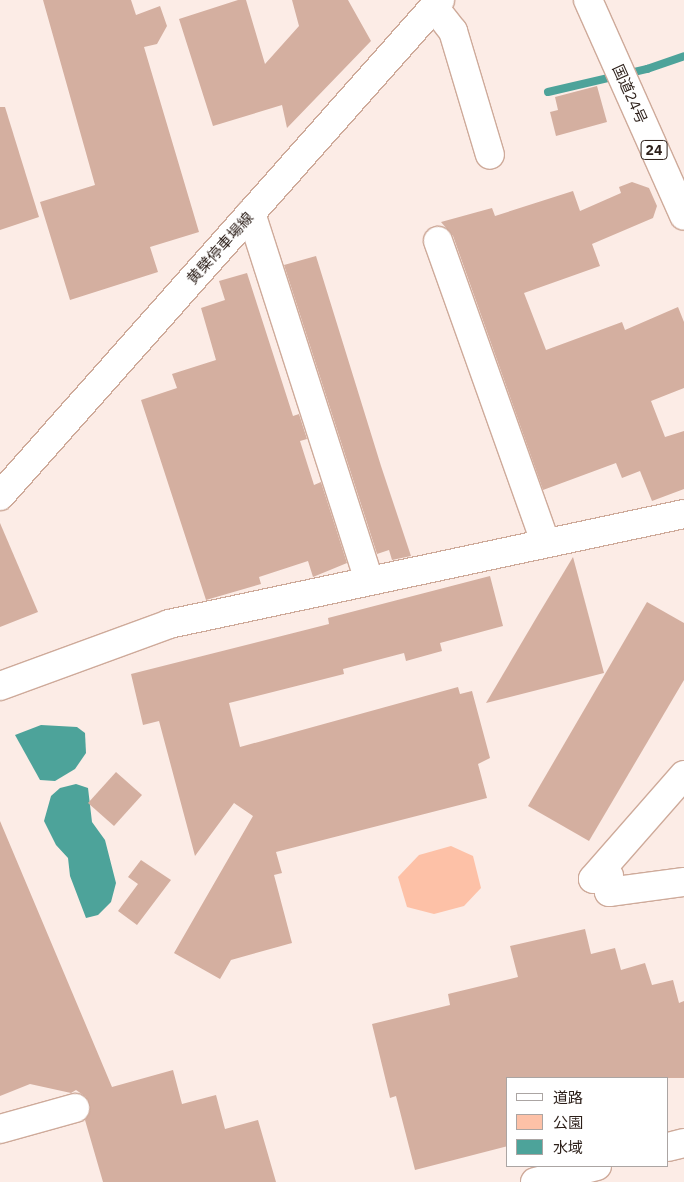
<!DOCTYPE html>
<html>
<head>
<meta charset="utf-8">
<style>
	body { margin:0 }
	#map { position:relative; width:684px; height:1182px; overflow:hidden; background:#fcece6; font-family:"IBM Plex Sans","Noto Sans JP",sans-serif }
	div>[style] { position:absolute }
	.green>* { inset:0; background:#fdc1a7 }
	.water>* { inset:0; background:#4da39a }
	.stream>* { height:8px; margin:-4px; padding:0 4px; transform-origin:4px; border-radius:4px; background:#4da39a }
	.building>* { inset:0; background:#d4afa0 }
	.roads { filter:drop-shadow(1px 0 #ceaa9a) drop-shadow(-1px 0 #ceaa9a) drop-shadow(0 1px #ceaa9a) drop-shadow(0 -1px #ceaa9a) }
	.minor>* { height:28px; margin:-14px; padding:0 14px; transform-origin:14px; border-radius:14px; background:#fff }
	.major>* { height:28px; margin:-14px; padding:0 14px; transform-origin:14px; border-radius:14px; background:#fff }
	.highway>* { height:28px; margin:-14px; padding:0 14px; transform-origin:14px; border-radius:14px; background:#fff }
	span { translate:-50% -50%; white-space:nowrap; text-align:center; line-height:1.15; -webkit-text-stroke:5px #fff; paint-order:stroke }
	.shield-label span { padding:1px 4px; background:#fff; border:1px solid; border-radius:4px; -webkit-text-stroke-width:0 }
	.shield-label { font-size:14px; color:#2c1f19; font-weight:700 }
	.street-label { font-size:15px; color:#2c1f19 }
	.legend { position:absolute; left:506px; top:1077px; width:162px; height:90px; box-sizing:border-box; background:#fff; border:1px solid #aba5a3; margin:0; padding:6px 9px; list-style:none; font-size:15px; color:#2c1f19 }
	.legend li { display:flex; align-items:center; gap:10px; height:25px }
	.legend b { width:25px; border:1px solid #aba5a3 }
</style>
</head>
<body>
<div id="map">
	<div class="green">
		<div style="clip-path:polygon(451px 846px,473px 856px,481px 888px,464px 906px,434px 914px,407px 907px,398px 877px,419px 855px)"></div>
	</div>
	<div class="water">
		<div style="clip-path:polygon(41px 725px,77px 727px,85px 733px,86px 753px,75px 769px,55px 781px,40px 780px,15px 735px)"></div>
		<div style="clip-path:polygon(76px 784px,88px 788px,92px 822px,105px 840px,116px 883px,111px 902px,98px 915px,86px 918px,70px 876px,68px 858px,56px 845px,44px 821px,51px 796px,60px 788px)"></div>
	</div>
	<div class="stream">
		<div style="left:548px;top:92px;width:102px;rotate:-13.1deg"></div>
		<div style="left:647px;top:69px;width:39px;rotate:-19deg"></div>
	</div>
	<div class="building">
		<div style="clip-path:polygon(43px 0,131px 0,136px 15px,160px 6px,167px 26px,157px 44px,144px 47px,199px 232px,150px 247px,158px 272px,70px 300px,40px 202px,95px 185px)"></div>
		<div style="clip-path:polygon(238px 0,246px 0,265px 64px,299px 26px,292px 0,348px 0,371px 41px,287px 128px,282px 105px,213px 126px,179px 19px)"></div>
		<div style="clip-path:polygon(597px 86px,607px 122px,556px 136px,550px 112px,558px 110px,555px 97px)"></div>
		<div style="clip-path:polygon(0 107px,5px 107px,39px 217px,0 230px)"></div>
		<div style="clip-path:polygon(632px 182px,649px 188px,657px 206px,653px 218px,592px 244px,600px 266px,524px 293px,546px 350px,622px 322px,625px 330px,678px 307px,684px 322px,684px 388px,651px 401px,665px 437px,684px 431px,684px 489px,652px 501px,640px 471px,622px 478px,616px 463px,543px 490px,453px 236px,441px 222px,492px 208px,495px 216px,573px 191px,580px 211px,621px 193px,619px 187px)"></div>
		<div style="clip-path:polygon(316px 256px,381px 466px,411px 556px,392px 560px,389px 550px,377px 554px,284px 265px)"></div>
		<div style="clip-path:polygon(247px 273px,293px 416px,299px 414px,307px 439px,300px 441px,314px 485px,321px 482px,347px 563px,313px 577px,308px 561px,259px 577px,261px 584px,206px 600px,141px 400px,177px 388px,172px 374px,216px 360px,201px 308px,225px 300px,219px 281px)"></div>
		<div style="clip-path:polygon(0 523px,38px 612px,0 627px)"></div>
		<div style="clip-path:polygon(573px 557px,604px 673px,486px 703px,538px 615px)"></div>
		<div style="clip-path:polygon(490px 576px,503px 626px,440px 643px,442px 651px,406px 661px,404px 653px,343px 669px,344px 674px,229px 703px,240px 747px,458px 687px,460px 694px,472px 691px,490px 758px,478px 764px,487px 798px,276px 852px,282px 873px,274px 875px,292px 943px,231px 960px,220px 979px,174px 953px,253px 816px,234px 803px,195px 856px,159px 721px,143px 725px,131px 674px,329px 624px,328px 618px)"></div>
		<div style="clip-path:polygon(647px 602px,684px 623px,684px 680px,589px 841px,528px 806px)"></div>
		<div style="clip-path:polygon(116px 772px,142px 795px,114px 826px,88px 803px)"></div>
		<div style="clip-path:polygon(0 821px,112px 1087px,173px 1070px,182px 1104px,216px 1095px,225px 1129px,258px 1120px,276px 1182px,103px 1182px,85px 1120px,90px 1111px,86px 1097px,76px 1090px,71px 1093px,30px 1084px,0 1096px)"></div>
		<div style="clip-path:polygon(141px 860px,171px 880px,137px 925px,118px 911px,138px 884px,128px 877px)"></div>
		<div style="clip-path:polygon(585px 929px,591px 954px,615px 948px,621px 970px,645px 963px,652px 985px,673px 980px,679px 1003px,684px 1001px,684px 1078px,508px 1078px,508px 1146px,415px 1170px,396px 1096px,390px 1098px,372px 1024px,450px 1005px,448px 994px,518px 977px,510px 946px)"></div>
	</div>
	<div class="roads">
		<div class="minor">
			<div style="left:434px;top:7px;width:31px;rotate:52deg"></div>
			<div style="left:453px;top:31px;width:129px;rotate:73.4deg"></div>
			<div style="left:251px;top:213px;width:386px;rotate:72.2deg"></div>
			<div style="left:438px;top:241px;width:319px;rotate:70.4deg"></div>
			<div style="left:0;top:686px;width:180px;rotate:-20.1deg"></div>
			<div style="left:169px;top:624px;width:527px;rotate:-12.06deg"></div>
			<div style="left:684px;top:775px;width:138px;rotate:131.2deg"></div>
			<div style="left:593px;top:879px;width:16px;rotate:-11deg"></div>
			<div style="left:609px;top:876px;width:16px;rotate:90deg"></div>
			<div style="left:609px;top:892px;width:76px;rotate:-7.6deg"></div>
			<div style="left:0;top:1129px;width:78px;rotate:-15.6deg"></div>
			<div style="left:668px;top:1147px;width:16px;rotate:-14deg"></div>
			<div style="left:535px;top:1182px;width:64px;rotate:-14.5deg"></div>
		</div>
		<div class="major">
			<div style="left:0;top:496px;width:663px;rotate:-48.42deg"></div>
		</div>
		<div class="highway">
			<div style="left:588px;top:0;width:236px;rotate:66deg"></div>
		</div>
	</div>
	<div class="shield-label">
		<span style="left:654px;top:150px">24</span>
	</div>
	<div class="street-label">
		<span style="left:630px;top:94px;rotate:66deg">国道24号</span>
		<span style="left:220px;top:248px;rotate:-48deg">黄檗停車場線</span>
	</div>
	<ul class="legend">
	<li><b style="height:6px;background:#fff"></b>道路</li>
	<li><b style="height:14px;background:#fdc1a7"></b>公園</li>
	<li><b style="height:14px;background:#4da39a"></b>水域</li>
	</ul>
</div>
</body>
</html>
